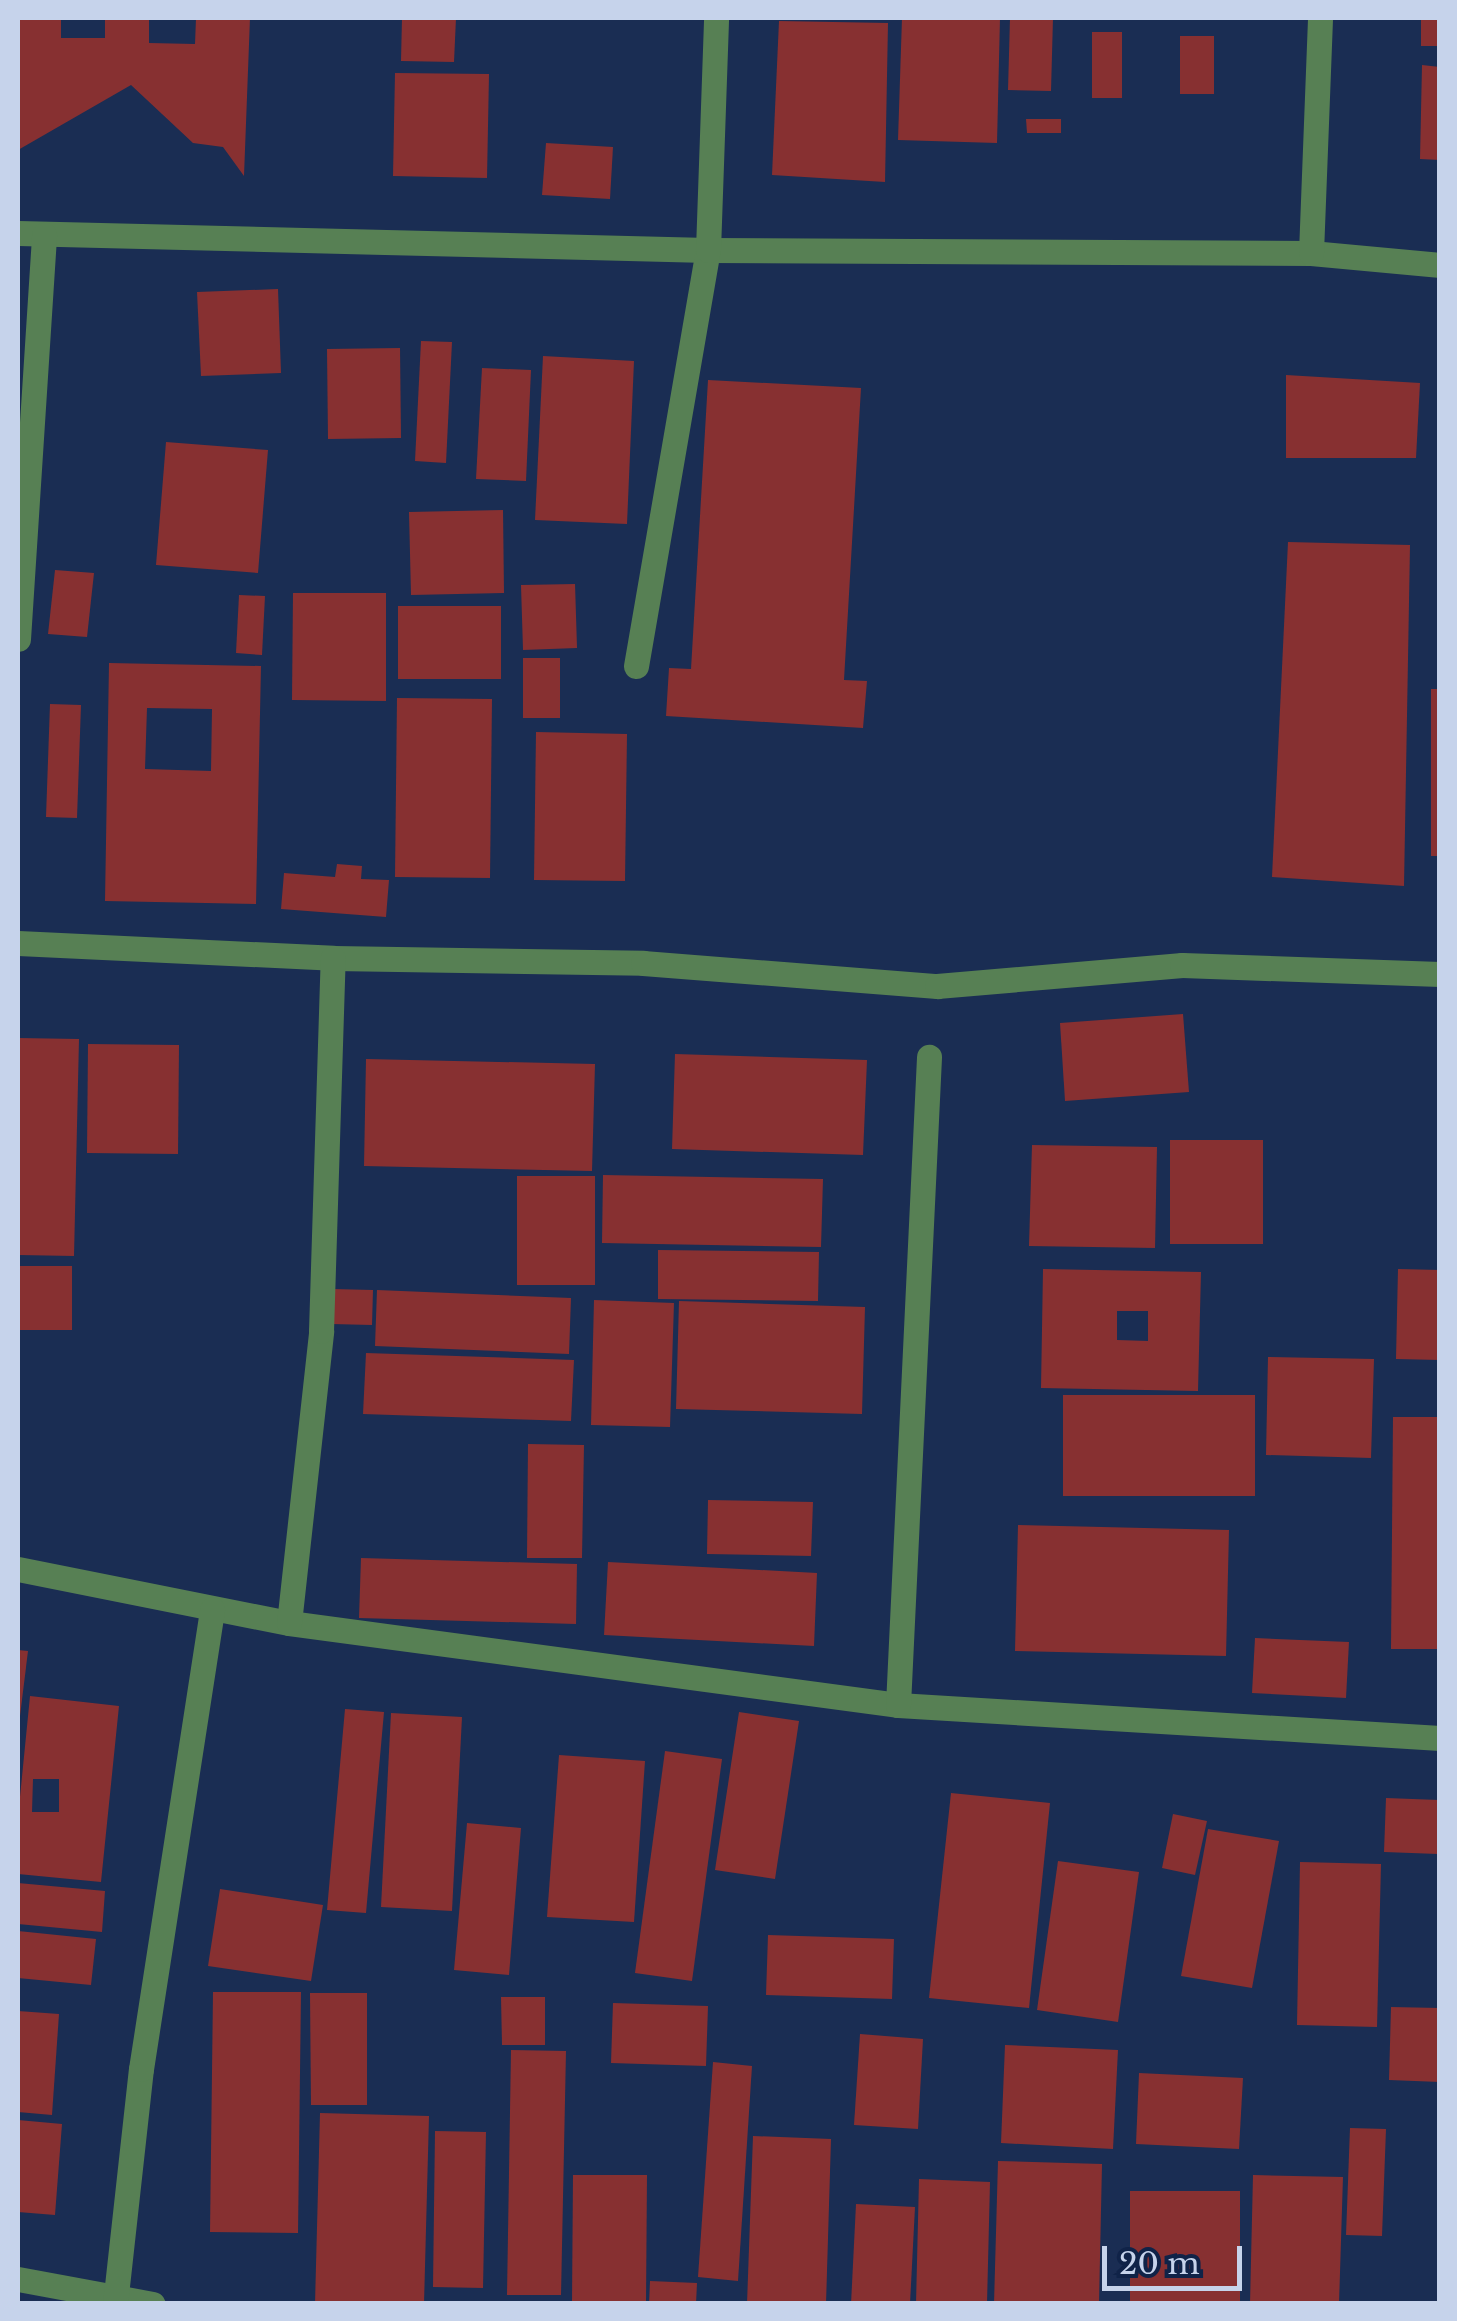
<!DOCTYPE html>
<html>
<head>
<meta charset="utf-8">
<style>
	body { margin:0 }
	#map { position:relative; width:1457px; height:2321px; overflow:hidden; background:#1a2d53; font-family:"Libre Baskerville",serif }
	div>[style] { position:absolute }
	.building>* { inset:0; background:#873031 }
	.minor>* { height:25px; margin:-12.5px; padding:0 12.5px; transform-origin:12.5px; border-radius:12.5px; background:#578054 }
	span { translate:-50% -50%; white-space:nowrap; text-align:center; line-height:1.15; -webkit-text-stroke:9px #102348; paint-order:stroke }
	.frame { position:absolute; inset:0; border:20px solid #c6d3eb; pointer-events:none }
	.scale { position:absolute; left:1102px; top:2246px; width:140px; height:45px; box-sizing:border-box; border:5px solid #c6d3eb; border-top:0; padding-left:12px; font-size:30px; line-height:35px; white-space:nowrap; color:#c6d3eb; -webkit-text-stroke:8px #102348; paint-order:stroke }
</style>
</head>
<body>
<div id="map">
	<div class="building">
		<div style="clip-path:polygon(18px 18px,61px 18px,61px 38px,105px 38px,105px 18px,149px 18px,149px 43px,195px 44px,196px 18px,250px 18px,244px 176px,223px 147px,193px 143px,131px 85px,18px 150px)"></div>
		<div style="clip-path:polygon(402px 18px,456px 18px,454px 62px,401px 61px)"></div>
		<div style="clip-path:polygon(902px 18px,1000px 18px,997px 143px,898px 140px)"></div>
		<div style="clip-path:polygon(1010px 18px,1053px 18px,1051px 91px,1008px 90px)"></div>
		<div style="clip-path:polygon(1421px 18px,1440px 18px,1440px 46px,1421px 46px)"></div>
		<div style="clip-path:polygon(779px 21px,888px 23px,885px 182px,772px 175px)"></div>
		<div style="clip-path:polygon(1092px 32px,1122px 32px,1122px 98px,1092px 98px)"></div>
		<div style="clip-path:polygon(1180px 36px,1214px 36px,1214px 94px,1180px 94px)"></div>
		<div style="clip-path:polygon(1422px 65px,1440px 67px,1440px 160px,1420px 159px)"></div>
		<div style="clip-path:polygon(395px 73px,489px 74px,487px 178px,393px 176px)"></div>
		<div style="clip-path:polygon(1026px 119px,1061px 119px,1061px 133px,1027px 133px)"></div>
		<div style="clip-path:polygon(546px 143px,613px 147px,610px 199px,542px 195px)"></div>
		<div style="clip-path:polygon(278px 289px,281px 373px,201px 376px,197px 292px)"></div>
		<div style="clip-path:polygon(421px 341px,452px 342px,446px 463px,415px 461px)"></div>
		<div style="clip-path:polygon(400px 348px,401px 438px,328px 439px,327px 349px)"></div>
		<div style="clip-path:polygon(543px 356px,634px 361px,627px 524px,535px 520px)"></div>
		<div style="clip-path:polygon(482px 368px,531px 370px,526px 481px,476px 479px)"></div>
		<div style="clip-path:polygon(1286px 375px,1420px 383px,1416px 458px,1286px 458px)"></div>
		<div style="clip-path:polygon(708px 380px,861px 388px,844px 680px,867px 681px,863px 728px,666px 716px,669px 668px,691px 669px)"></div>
		<div style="clip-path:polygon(166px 442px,268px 450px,258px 573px,156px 565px)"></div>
		<div style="clip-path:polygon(503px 510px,504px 593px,411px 595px,409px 512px)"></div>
		<div style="clip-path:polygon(1288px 542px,1410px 545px,1404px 886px,1272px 877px)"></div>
		<div style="clip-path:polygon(55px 570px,94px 573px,87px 637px,48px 634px)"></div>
		<div style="clip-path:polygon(575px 584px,577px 648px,523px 650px,521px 585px)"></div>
		<div style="clip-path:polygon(293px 593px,386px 593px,386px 701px,292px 700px)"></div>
		<div style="clip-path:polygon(239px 595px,265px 596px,262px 655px,236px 653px)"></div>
		<div style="clip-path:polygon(398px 606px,501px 606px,501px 679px,398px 679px)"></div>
		<div style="clip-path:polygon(523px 658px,560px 658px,560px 718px,523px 718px)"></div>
		<div style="clip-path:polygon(evenodd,109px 663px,261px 666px,256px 904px,105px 901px,109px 663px,147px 708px,212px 709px,211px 771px,145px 769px,147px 708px)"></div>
		<div style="clip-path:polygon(1431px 689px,1440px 689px,1440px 856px,1431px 856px)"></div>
		<div style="clip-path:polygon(397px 698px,492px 699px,490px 878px,395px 877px)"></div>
		<div style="clip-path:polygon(50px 704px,81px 705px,77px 818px,46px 817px)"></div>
		<div style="clip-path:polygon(536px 732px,627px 734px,625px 881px,534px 880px)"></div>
		<div style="clip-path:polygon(337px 864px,362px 866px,361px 879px,389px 880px,386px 917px,281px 909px,284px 873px,335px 877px)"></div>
		<div style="clip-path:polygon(1183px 1014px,1189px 1092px,1065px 1101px,1060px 1023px)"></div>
		<div style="clip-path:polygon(18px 1038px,79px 1039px,74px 1256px,18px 1255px)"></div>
		<div style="clip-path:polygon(88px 1044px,179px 1045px,178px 1154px,87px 1153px)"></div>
		<div style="clip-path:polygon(675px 1054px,867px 1060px,863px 1155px,672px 1149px)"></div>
		<div style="clip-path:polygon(366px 1059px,595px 1064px,592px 1171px,364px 1166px)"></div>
		<div style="clip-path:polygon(1170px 1140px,1263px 1140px,1263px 1244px,1170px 1244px)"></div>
		<div style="clip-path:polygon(1032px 1145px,1157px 1147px,1155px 1248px,1029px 1246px)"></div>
		<div style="clip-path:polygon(603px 1175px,823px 1179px,821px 1247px,602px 1243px)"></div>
		<div style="clip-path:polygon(517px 1176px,595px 1176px,595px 1285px,517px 1285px)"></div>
		<div style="clip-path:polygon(658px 1250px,819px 1252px,818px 1301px,658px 1299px)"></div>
		<div style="clip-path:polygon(18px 1266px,72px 1266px,72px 1330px,18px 1330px)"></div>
		<div style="clip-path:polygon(evenodd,1043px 1269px,1201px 1272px,1198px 1391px,1041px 1388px,1043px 1269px,1117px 1311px,1148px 1311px,1148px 1341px,1117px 1340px,1117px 1311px)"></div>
		<div style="clip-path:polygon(1398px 1269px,1440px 1270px,1440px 1360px,1396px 1359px)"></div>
		<div style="clip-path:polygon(332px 1289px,373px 1290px,372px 1325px,331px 1324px)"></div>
		<div style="clip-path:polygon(377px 1290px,571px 1298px,569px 1354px,375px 1346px)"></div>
		<div style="clip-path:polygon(594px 1300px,674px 1303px,670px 1427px,591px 1425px)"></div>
		<div style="clip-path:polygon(679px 1301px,865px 1307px,862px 1414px,676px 1409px)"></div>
		<div style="clip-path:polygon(366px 1353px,574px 1360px,571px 1421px,363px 1414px)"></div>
		<div style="clip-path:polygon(1268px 1357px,1374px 1359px,1371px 1458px,1266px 1455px)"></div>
		<div style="clip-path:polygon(1063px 1395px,1255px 1395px,1255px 1496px,1063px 1496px)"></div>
		<div style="clip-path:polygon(1393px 1417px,1440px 1417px,1440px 1649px,1391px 1649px)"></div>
		<div style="clip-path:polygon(528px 1444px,584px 1445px,582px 1558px,527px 1558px)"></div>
		<div style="clip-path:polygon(708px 1500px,813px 1502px,811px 1556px,707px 1554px)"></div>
		<div style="clip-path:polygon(1018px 1525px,1229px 1530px,1226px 1656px,1015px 1651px)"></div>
		<div style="clip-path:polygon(361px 1558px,577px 1564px,576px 1624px,359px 1618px)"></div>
		<div style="clip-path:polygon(608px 1562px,817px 1573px,814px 1646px,604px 1635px)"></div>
		<div style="clip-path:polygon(1255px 1638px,1349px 1642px,1346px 1698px,1252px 1693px)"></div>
		<div style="clip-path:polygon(18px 1650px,28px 1651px,20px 1716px,18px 1715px)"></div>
		<div style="clip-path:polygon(evenodd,30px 1696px,119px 1706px,101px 1882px,18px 1874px,18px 1817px,30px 1696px,33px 1779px,59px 1779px,59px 1812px,32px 1812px,33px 1779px)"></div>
		<div style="clip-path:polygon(345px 1709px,384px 1712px,366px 1913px,327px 1910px)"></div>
		<div style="clip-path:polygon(739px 1712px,799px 1721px,775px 1879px,715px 1870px)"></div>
		<div style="clip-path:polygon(391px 1713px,462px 1717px,452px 1911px,381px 1907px)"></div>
		<div style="clip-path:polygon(665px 1751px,722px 1759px,692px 1981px,635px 1973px)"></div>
		<div style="clip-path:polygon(559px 1755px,645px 1761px,634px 1922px,547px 1917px)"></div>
		<div style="clip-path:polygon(951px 1793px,1050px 1803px,1029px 2008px,929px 1998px)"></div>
		<div style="clip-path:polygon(1386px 1798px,1439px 1800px,1438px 1854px,1384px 1852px)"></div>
		<div style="clip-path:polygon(1173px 1814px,1207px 1821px,1195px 1875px,1162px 1868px)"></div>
		<div style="clip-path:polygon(467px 1823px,521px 1828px,509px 1975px,454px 1970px)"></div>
		<div style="clip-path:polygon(1208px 1829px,1279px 1841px,1252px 1988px,1181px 1976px)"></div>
		<div style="clip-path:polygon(1058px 1861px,1139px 1872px,1118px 2022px,1037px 2010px)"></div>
		<div style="clip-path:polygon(1300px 1862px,1381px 1864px,1377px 2027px,1297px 2025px)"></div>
		<div style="clip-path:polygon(18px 1883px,105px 1891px,102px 1932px,18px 1924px)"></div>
		<div style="clip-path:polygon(220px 1889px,323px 1905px,311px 1981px,208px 1966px)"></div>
		<div style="clip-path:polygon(18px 1931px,96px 1939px,91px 1985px,18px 1978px)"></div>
		<div style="clip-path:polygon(768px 1935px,894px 1939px,892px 1999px,766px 1995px)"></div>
		<div style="clip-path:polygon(213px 1992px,301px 1992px,298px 2233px,210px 2232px)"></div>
		<div style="clip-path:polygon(310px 1993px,367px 1993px,367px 2105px,311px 2105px)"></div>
		<div style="clip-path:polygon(501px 1997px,545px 1997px,545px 2045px,502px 2045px)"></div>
		<div style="clip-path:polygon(613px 2003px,708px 2006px,706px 2066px,611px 2063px)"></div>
		<div style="clip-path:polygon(1391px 2007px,1440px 2008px,1440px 2082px,1389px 2080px)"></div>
		<div style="clip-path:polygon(18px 2011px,59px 2014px,52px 2115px,18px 2112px)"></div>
		<div style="clip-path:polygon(860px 2034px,923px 2039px,918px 2129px,854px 2125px)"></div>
		<div style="clip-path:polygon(1005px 2045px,1118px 2050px,1113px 2149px,1001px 2143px)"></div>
		<div style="clip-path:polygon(511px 2050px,566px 2051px,561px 2295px,507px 2295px)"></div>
		<div style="clip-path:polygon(713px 2062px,752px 2066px,738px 2281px,698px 2277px)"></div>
		<div style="clip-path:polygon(1139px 2073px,1243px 2078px,1239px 2149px,1136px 2144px)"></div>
		<div style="clip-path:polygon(320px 2113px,429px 2116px,424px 2304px,315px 2304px)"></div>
		<div style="clip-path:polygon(18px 2120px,62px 2124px,55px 2215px,18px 2212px)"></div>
		<div style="clip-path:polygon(1350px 2128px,1386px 2129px,1382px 2236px,1346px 2235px)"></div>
		<div style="clip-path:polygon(435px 2131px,486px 2132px,483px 2288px,433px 2287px)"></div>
		<div style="clip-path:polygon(753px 2136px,831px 2139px,826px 2304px,747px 2304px)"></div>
		<div style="clip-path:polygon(998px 2161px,1102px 2164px,1099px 2304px,994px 2304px)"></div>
		<div style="clip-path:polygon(573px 2175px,647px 2175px,646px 2302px,572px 2302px)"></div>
		<div style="clip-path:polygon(1253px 2175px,1343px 2177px,1339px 2304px,1250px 2304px)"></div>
		<div style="clip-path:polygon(919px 2179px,990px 2182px,987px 2304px,916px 2304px)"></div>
		<div style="clip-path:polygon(1130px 2191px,1240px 2191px,1240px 2304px,1130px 2304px)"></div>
		<div style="clip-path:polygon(856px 2204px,915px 2207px,910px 2304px,851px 2304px)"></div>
		<div style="clip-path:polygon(650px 2281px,697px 2283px,696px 2304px,649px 2304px)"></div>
	</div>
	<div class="minor">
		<div style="left:18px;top:233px;width:690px;rotate:1.41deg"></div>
		<div style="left:708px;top:250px;width:603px;rotate:0.29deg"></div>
		<div style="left:1311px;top:253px;width:130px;rotate:5.3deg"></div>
		<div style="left:1311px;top:253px;width:235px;rotate:-87.8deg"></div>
		<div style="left:18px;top:639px;width:405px;rotate:-86.3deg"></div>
		<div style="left:636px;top:666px;width:422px;rotate:-80.2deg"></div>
		<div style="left:708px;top:250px;width:232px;rotate:-88deg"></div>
		<div style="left:18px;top:943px;width:315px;rotate:2.7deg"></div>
		<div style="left:333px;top:958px;width:310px;rotate:0.9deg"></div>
		<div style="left:643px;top:963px;width:295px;rotate:4.5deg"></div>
		<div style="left:937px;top:986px;width:246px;rotate:-4.9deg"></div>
		<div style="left:1182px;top:965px;width:258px;rotate:2deg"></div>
		<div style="left:18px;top:1569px;width:276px;rotate:11.3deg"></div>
		<div style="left:289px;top:1623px;width:614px;rotate:7.67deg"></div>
		<div style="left:898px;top:1705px;width:543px;rotate:3.48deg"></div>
		<div style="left:289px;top:1623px;width:294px;rotate:-83.7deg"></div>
		<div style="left:321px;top:1331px;width:373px;rotate:-88.2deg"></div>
		<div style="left:898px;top:1705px;width:649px;rotate:-87.26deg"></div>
		<div style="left:18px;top:2279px;width:137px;rotate:10.5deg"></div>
		<div style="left:115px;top:2304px;width:236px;rotate:-83.7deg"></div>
		<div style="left:141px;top:2069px;width:465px;rotate:-81.2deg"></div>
	</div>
	<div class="frame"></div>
	<div class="scale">20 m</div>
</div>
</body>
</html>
